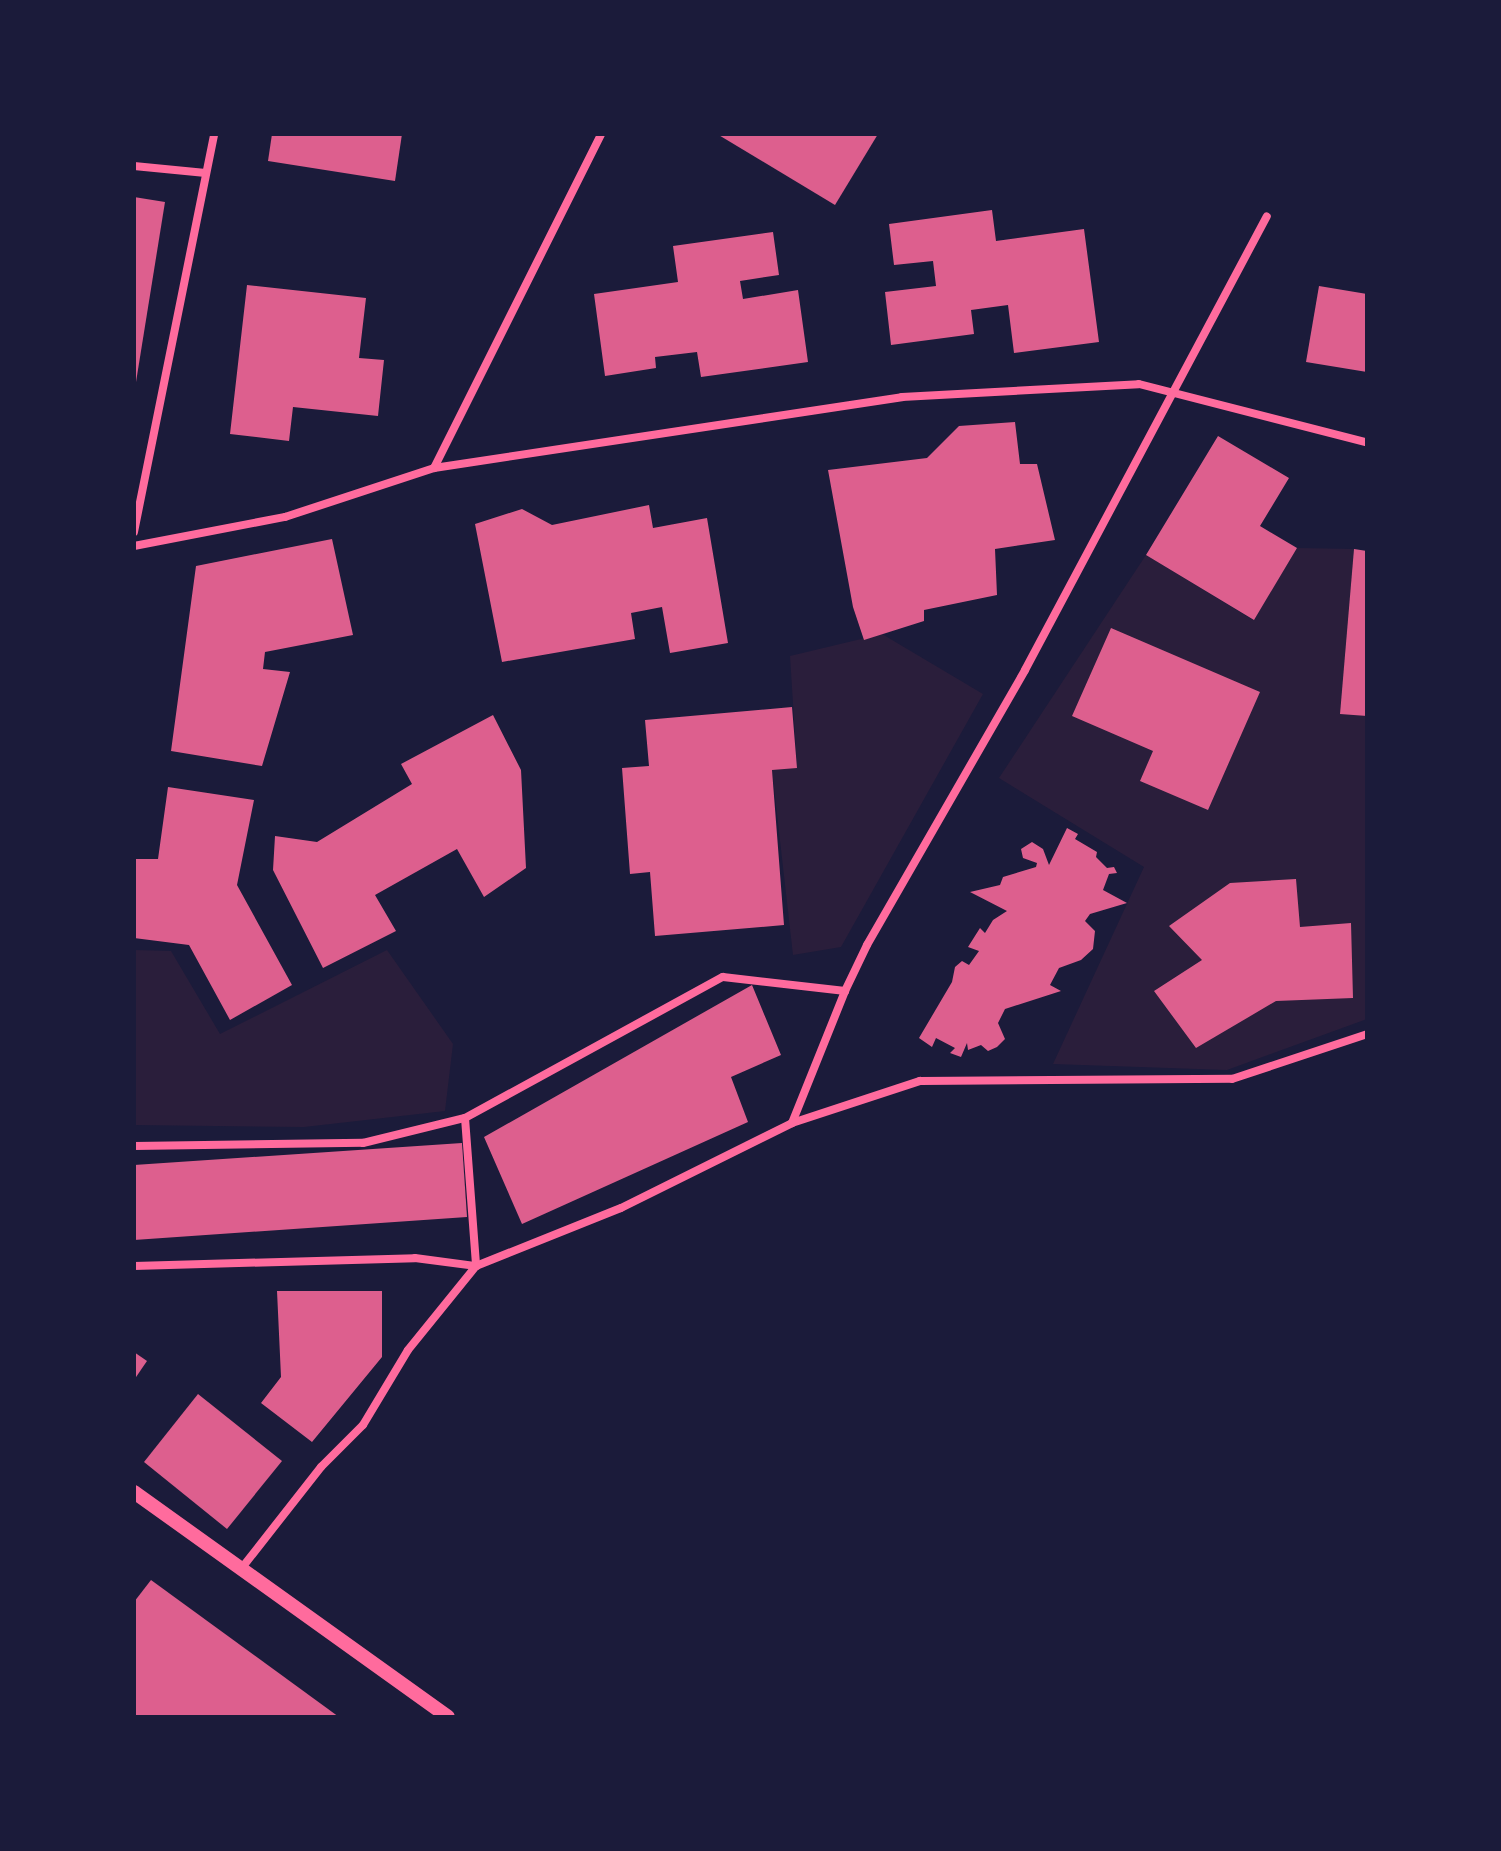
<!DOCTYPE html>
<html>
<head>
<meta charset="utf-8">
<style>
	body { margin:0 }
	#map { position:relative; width:1501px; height:1851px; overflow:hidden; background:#1b1b3a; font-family:Lato,sans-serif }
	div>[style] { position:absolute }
	.green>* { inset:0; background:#2a1e3b }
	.building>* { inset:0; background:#dd5f8e }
	.minor>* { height:8px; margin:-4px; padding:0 4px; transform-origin:4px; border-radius:4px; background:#ff6b9d }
	.tertiary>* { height:14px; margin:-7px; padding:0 7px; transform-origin:7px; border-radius:7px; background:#ff6b9d }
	span { translate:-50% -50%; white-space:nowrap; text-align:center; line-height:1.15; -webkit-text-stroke:6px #1b1b3a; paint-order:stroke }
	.frame { position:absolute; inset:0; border:136px solid #1b1b3a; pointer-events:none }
</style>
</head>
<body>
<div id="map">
	<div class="green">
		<div style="clip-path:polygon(1297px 548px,1354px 549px,1340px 713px,1367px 716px,1367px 1019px,1227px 1070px,1053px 1064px,1144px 867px,999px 778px,1146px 555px,1253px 620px)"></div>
		<div style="clip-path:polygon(882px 634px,983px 694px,841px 947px,793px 955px,772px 770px,797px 767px,790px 656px)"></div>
		<div style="clip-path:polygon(134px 950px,171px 951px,220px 1034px,387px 950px,453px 1044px,445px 1111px,304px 1127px,134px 1125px)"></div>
	</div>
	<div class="building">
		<div style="clip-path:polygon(272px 134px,402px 134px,395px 181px,268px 161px)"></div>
		<div style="clip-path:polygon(717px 134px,878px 134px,835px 205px)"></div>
		<div style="clip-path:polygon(134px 197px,165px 202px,136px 382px,134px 382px)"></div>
		<div style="clip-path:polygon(992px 210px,996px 241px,1084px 229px,1099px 342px,1014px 353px,1008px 305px,971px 310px,974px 334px,891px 345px,885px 292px,936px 286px,933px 261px,894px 265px,889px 224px)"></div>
		<div style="clip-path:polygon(773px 232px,779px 275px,740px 281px,743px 299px,798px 290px,808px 362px,701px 377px,697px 352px,655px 357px,656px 368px,605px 376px,594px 294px,678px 282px,673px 246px)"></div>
		<div style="clip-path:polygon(247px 285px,366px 298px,359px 358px,384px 360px,378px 416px,293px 407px,289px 441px,230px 434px)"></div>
		<div style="clip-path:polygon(1319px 286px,1367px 294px,1367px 372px,1306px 362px)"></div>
		<div style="clip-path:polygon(1015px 422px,1020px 464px,1037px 464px,1055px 540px,995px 549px,997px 595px,924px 610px,924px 621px,864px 640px,853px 607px,828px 470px,927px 458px,959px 426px)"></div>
		<div style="clip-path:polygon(1218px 436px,1289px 478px,1260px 526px,1297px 548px,1254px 620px,1146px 555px)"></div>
		<div style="clip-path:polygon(649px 505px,653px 528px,707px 518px,728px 643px,670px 653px,662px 607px,631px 613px,635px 639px,502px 662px,475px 524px,522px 509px,552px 525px)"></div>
		<div style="clip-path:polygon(332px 539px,353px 635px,265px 652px,263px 669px,290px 672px,262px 766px,171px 751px,196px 566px)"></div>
		<div style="clip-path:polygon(1354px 549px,1367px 551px,1367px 716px,1340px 714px)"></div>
		<div style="clip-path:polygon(1111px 628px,1260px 692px,1208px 810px,1140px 781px,1153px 751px,1072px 716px)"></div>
		<div style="clip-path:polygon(792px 707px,797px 768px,772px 770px,784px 925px,655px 936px,650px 872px,630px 874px,622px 768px,649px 766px,645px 720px)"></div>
		<div style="clip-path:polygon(493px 715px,521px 770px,526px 868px,484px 897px,457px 849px,375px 895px,396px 931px,323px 968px,273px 870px,275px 836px,317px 842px,412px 784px,401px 764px)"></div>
		<div style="clip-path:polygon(168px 787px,254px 800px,237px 885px,292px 985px,230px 1020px,189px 945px,134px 938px,134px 859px,158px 859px)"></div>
		<div style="clip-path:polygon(1067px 828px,1078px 834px,1075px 839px,1097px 852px,1096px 857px,1107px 868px,1114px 867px,1117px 873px,1109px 874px,1103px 890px,1127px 903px,1090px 914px,1085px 921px,1095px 931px,1093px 949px,1081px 960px,1059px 968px,1050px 985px,1061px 991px,1005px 1009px,998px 1023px,1005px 1039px,997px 1047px,988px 1051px,981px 1045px,968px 1050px,967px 1043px,961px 1057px,950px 1053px,955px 1048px,936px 1038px,932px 1047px,919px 1038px,952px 982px,955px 967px,962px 961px,969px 965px,979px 951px,968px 947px,980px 928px,985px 933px,993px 920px,1007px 911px,970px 892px,1000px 885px,1003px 877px,1036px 867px,1037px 863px,1023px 858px,1021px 849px,1032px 842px,1043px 849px,1049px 865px)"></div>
		<div style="clip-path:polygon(1296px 879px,1300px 927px,1351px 923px,1353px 998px,1276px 1001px,1196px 1048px,1154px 991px,1202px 960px,1169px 926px,1230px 883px)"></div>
		<div style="clip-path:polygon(752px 985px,781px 1055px,731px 1077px,748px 1122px,522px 1224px,484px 1137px)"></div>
		<div style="clip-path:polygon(462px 1143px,467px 1217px,134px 1240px,134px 1165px)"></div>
		<div style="clip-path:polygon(277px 1291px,382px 1291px,382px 1357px,312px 1442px,261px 1403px,281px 1377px)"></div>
		<div style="clip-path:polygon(134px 1352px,147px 1361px,134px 1380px)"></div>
		<div style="clip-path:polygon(198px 1394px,282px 1461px,227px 1529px,144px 1462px)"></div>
		<div style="clip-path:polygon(151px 1580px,339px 1717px,134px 1717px,134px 1602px)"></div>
	</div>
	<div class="minor">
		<div style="left:134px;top:166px;width:72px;rotate:5.6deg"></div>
		<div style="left:434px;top:468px;width:373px;rotate:-63.4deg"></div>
		<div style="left:134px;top:532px;width:406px;rotate:-78.6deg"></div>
		<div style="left:134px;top:546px;width:154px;rotate:-10.9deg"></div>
		<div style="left:285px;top:517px;width:157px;rotate:-18.2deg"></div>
		<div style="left:434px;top:468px;width:473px;rotate:-8.6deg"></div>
		<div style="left:902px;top:397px;width:237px;rotate:-3.1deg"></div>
		<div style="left:1139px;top:384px;width:233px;rotate:14.4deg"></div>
		<div style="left:465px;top:1118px;width:148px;rotate:85.7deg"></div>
		<div style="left:792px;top:1123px;width:142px;rotate:-68.1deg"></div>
		<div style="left:845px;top:991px;width:51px;rotate:-64.4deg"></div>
		<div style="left:867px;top:945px;width:317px;rotate:-60.1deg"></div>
		<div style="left:1025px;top:670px;width:514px;rotate:-61.94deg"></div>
		<div style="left:134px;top:1146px;width:229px;rotate:-0.8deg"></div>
		<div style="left:363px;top:1143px;width:105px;rotate:-13.8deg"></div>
		<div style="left:465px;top:1118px;width:294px;rotate:-28.7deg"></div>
		<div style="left:723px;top:977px;width:123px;rotate:6.5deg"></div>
		<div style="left:134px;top:1266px;width:281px;rotate:-1.6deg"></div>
		<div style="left:415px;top:1258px;width:62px;rotate:7.5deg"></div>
		<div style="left:476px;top:1266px;width:156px;rotate:-21.8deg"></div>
		<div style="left:621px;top:1208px;width:191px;rotate:-26.4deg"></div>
		<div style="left:792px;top:1123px;width:135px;rotate:-18.2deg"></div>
		<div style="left:920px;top:1081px;width:312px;rotate:-0.4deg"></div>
		<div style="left:1232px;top:1079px;width:142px;rotate:-18.4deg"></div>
		<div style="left:241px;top:1569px;width:130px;rotate:-51.9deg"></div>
		<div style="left:321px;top:1467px;width:59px;rotate:-45deg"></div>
		<div style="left:363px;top:1425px;width:87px;rotate:-59deg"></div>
		<div style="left:408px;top:1350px;width:108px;rotate:-51deg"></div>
	</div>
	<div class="tertiary">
		<div style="left:134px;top:1492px;width:386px;rotate:35.6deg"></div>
	</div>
	<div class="frame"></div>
</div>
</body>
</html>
